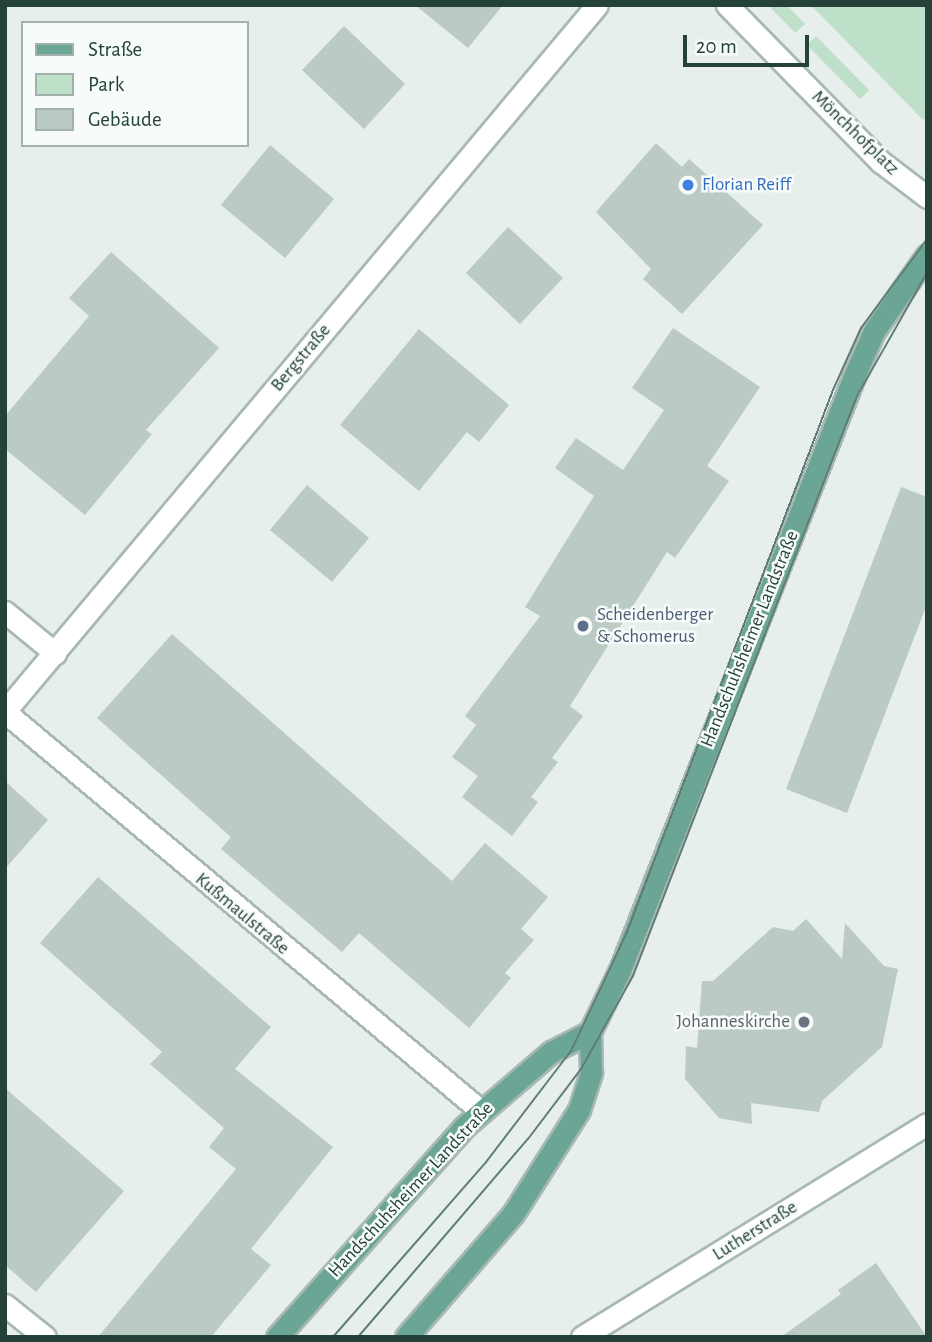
<!DOCTYPE html>
<html>
<head>
<meta charset="utf-8">
<style>
	body { margin:0 }
	#map { position:relative; width:932px; height:1342px; overflow:hidden; background:#e6efeb; font-family:"Alegreya Sans",sans-serif }
	div>[style] { position:absolute }
	.green>* { inset:0; background:#bfe0c8 }
	.building>* { inset:0; background:#bbcac4 }
	.roads { filter:drop-shadow(2px 0 #a8b8b2) drop-shadow(-2px 0 #a8b8b2) drop-shadow(0 2px #a8b8b2) drop-shadow(0 -2px #a8b8b2) }
	.minor>* { height:21px; margin:-10.5px; padding:0 10.5px; transform-origin:10.5px; border-radius:10.5px; background:#fff }
	.major>* { height:21px; margin:-10.5px; padding:0 10.5px; transform-origin:10.5px; border-radius:10.5px; background:#6aa596 }
	.tram>* { height:2px; margin:-1px; padding:0 1px; transform-origin:1px; border-radius:1px; background:#5f7d75 }
	.dots>* { width:19px; height:19px; translate:-50% -50%; box-sizing:border-box; border:4px solid #f7fbf9; border-radius:50% }
	span { translate:-50% -50%; white-space:nowrap; text-align:center; line-height:1.15; -webkit-text-stroke:5px #f7fbf9; paint-order:stroke }
	.street-label { font-size:19px; color:#24423a }
	.shop-label { font-size:19px; color:#366cbe }
	.left { translate:0 -50%; text-align:left }
	.service-label { font-size:19px; color:#4e5e75 }
	.worship-label { font-size:19px; color:#5b616d }
	.right { translate:-100% -50%; text-align:right }
	.frame { position:absolute; inset:0; border:7px solid #24423a; pointer-events:none }
	.legend { position:absolute; left:21px; top:21px; width:228px; height:126px; box-sizing:border-box; background:#f7fbf9; border:2px solid #a3b1ad; margin:0; padding:9px 12px; list-style:none; font-size:21px; color:#24423a }
	.legend li { display:flex; align-items:center; gap:14px; height:35px }
	.legend b { width:35px; border:2px solid #a3b1ad }
	.scale { position:absolute; left:683px; top:35px; width:126px; height:32px; box-sizing:border-box; border:4px solid #24423a; border-top:0; padding-left:9px; font-size:21px; line-height:24px; white-space:nowrap; color:#24423a; -webkit-text-stroke:5px #f7fbf9; paint-order:stroke }
</style>
</head>
<body>
<div id="map">
	<div class="green">
		<div style="clip-path:polygon(768px 5px,787px 5px,805px 24px,795px 33px)"></div>
		<div style="clip-path:polygon(811px 5px,927px 5px,927px 117px,923px 120px)"></div>
		<div style="clip-path:polygon(816px 36px,869px 90px,860px 99px,807px 45px)"></div>
	</div>
	<div class="building">
		<div style="clip-path:polygon(415px 5px,503px 5px,468px 48px)"></div>
		<div style="clip-path:polygon(344px 26px,405px 84px,364px 129px,302px 70px)"></div>
		<div style="clip-path:polygon(656px 143px,682px 167px,689px 159px,763px 225px,682px 314px,643px 279px,651px 269px,596px 212px)"></div>
		<div style="clip-path:polygon(270px 145px,334px 199px,285px 258px,221px 205px)"></div>
		<div style="clip-path:polygon(508px 227px,563px 278px,520px 324px,466px 273px)"></div>
		<div style="clip-path:polygon(111px 252px,219px 348px,146px 430px,152px 434px,85px 515px,5px 449px,5px 416px,89px 316px,69px 298px)"></div>
		<div style="clip-path:polygon(673px 328px,760px 387px,707px 466px,729px 481px,675px 558px,667px 552px,570px 706px,583px 716px,552px 758px,558px 762px,531px 797px,538px 802px,512px 836px,462px 797px,478px 776px,452px 757px,476px 725px,465px 716px,540px 616px,525px 607px,594px 496px,555px 468px,576px 438px,623px 470px,664px 410px,632px 388px)"></div>
		<div style="clip-path:polygon(419px 329px,509px 405px,479px 442px,467px 432px,419px 491px,340px 425px)"></div>
		<div style="clip-path:polygon(307px 485px,369px 538px,332px 582px,270px 530px)"></div>
		<div style="clip-path:polygon(901px 487px,927px 497px,927px 604px,847px 813px,786px 789px)"></div>
		<div style="clip-path:polygon(172px 634px,452px 881px,485px 843px,548px 897px,521px 929px,534px 940px,505px 973px,511px 978px,469px 1028px,359px 933px,342px 952px,221px 849px,231px 837px,97px 718px)"></div>
		<div style="clip-path:polygon(5px 781px,48px 820px,5px 869px)"></div>
		<div style="clip-path:polygon(98px 877px,271px 1027px,235px 1069px,333px 1147px,251px 1249px,271px 1265px,211px 1337px,98px 1337px,236px 1169px,209px 1147px,224px 1128px,150px 1064px,162px 1052px,40px 943px)"></div>
		<div style="clip-path:polygon(806px 919px,842px 959px,845px 923px,884px 966px,898px 969px,882px 1047px,822px 1101px,819px 1112px,751px 1103px,752px 1124px,719px 1118px,685px 1079px,686px 1046px,697px 1048px,702px 981px,713px 981px,773px 927px,793px 931px)"></div>
		<div style="clip-path:polygon(5px 1088px,124px 1191px,36px 1292px,5px 1265px)"></div>
		<div style="clip-path:polygon(876px 1263px,927px 1337px,781px 1337px,841px 1294px,838px 1290px)"></div>
	</div>
	<div class="roads">
		<div class="minor">
			<div style="left:727px;top:5px;width:220px;rotate:45.6deg"></div>
			<div style="left:881px;top:162px;width:58px;rotate:37.3deg"></div>
			<div style="left:5px;top:612px;width:65px;rotate:39.4deg"></div>
			<div style="left:5px;top:711px;width:921px;rotate:-50.02deg"></div>
			<div style="left:5px;top:712px;width:621px;rotate:39.97deg"></div>
			<div style="left:5px;top:1305px;width:51px;rotate:38.7deg"></div>
			<div style="left:582px;top:1337px;width:405px;rotate:-31.7deg"></div>
		</div>
		<div class="major">
			<div style="left:277px;top:1337px;width:281px;rotate:-48.3deg"></div>
			<div style="left:464px;top:1127px;width:115px;rotate:-40.8deg"></div>
			<div style="left:551px;top:1052px;width:44px;rotate:-27.1deg"></div>
			<div style="left:406px;top:1337px;width:163px;rotate:-49deg"></div>
			<div style="left:513px;top:1214px;width:123px;rotate:-57.6deg"></div>
			<div style="left:579px;top:1110px;width:40px;rotate:-72deg"></div>
			<div style="left:591px;top:1072px;width:40px;rotate:-91.4deg"></div>
			<div style="left:590px;top:1032px;width:69px;rotate:-64.2deg"></div>
			<div style="left:620px;top:970px;width:635px;rotate:-68.48deg"></div>
			<div style="left:853px;top:379px;width:52px;rotate:-66.4deg"></div>
			<div style="left:874px;top:331px;width:93px;rotate:-55.1deg"></div>
		</div>
	</div>
	<div class="tram">
		<div style="left:333px;top:1337px;width:232px;rotate:-48.8deg"></div>
		<div style="left:486px;top:1162px;width:140px;rotate:-52.6deg"></div>
		<div style="left:571px;top:1051px;width:132px;rotate:-64.8deg"></div>
		<div style="left:627px;top:932px;width:580px;rotate:-69.19deg"></div>
		<div style="left:833px;top:390px;width:68px;rotate:-65.7deg"></div>
		<div style="left:861px;top:328px;width:111px;rotate:-53.4deg"></div>
		<div style="left:358px;top:1337px;width:261px;rotate:-49.4deg"></div>
		<div style="left:528px;top:1139px;width:88px;rotate:-52.9deg"></div>
		<div style="left:581px;top:1069px;width:107px;rotate:-60.8deg"></div>
		<div style="left:633px;top:976px;width:622px;rotate:-68.88deg"></div>
		<div style="left:857px;top:396px;width:142px;rotate:-60.4deg"></div>
	</div>
	<div class="dots">
		<div style="left:688px;top:185px;background:#3f7fe0"></div>
		<div style="left:583px;top:626px;background:#5c6f8a"></div>
		<div style="left:804px;top:1022px;background:#6b7280"></div>
	</div>
	<div class="street-label">
		<span style="left:855px;top:133px;rotate:44deg">Mönchhofplatz</span>
		<span style="left:301px;top:358px;rotate:-50deg">Bergstraße</span>
		<span style="left:750px;top:639px;rotate:-68deg">Handschuhsheimer Landstraße</span>
		<span style="left:242px;top:914px;rotate:40deg">Kußmaulstraße</span>
		<span style="left:411px;top:1190px;rotate:-47deg">Handschuhsheimer Landstraße</span>
		<span style="left:755px;top:1231px;rotate:-32deg">Lutherstraße</span>
	</div>
	<div class="shop-label">
		<span class="left" style="left:702px;top:185px">Florian Reiff</span>
	</div>
	<div class="service-label">
		<span class="left" style="left:597px;top:626px">Scheidenberger<br>&amp; Schomerus</span>
	</div>
	<div class="worship-label">
		<span class="right" style="left:790px;top:1022px">Johanneskirche</span>
	</div>
	<div class="frame"></div>
	<ul class="legend">
	<li><b style="height:9px;background:#6aa596"></b>Straße</li>
	<li><b style="height:19px;background:#bfe0c8"></b>Park</li>
	<li><b style="height:19px;background:#bbcac4"></b>Gebäude</li>
	</ul>
	<div class="scale">20 m</div>
</div>
</body>
</html>
